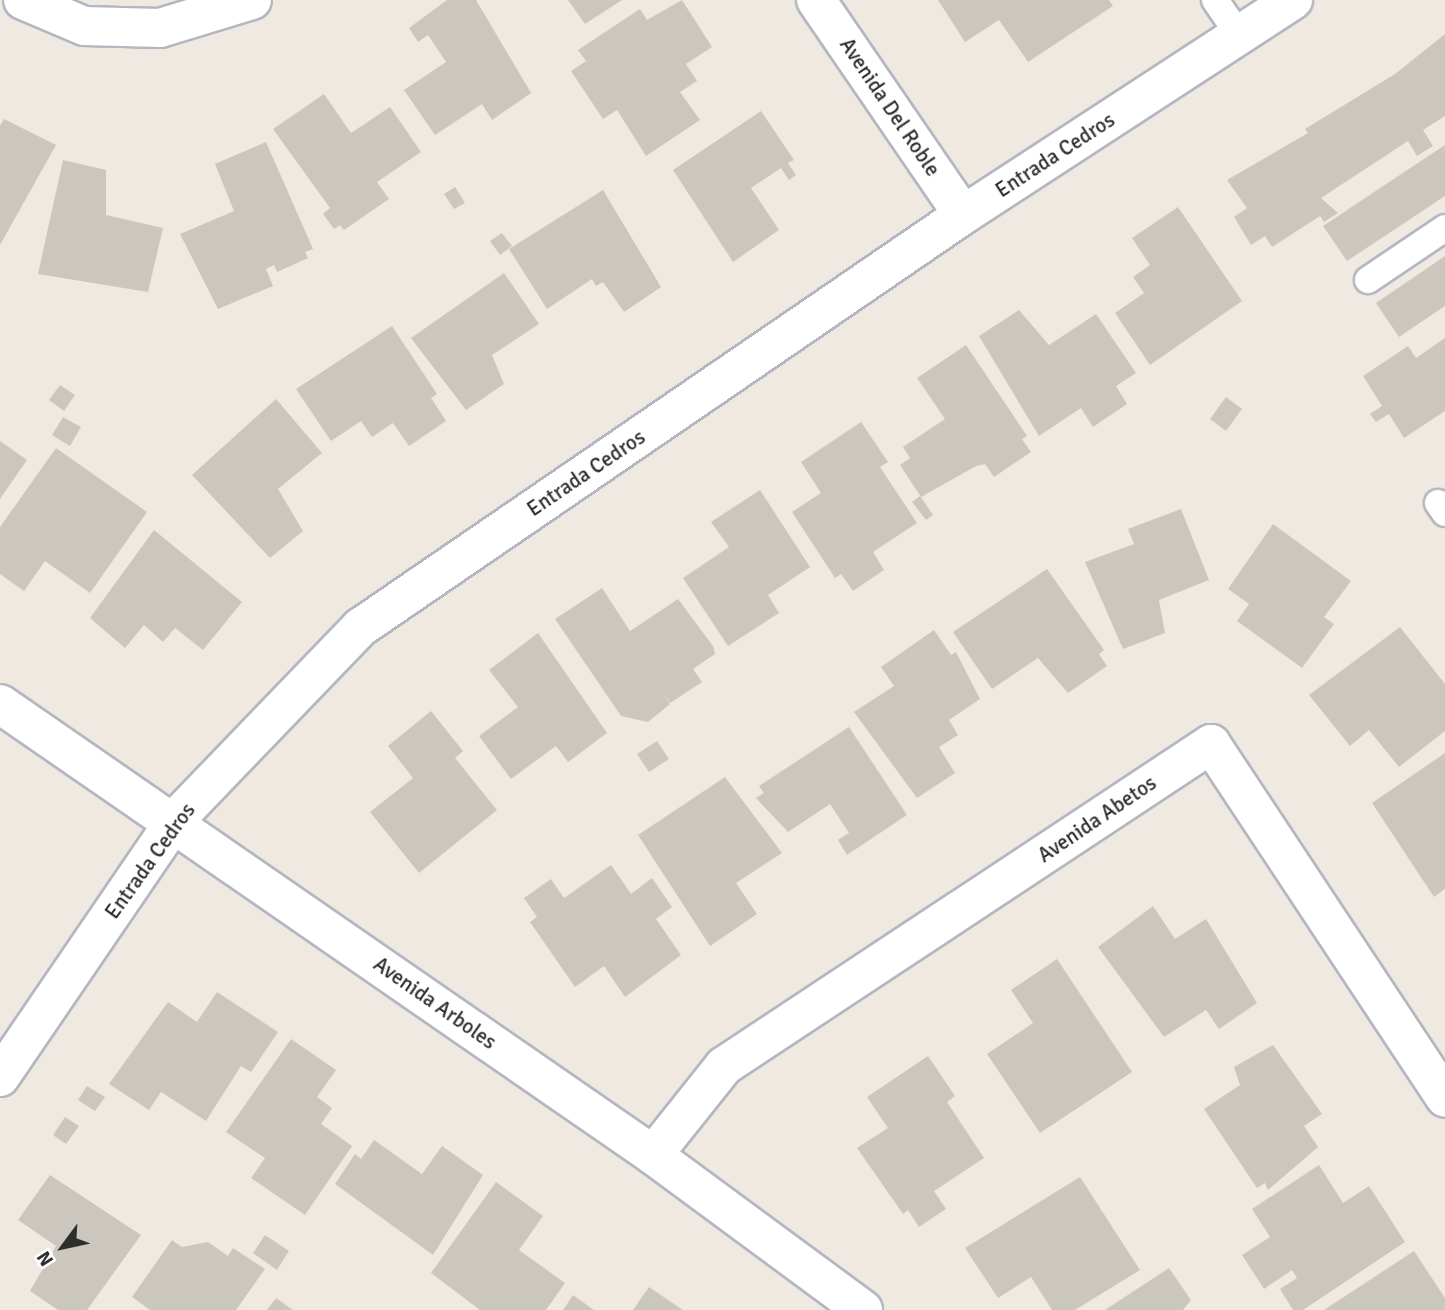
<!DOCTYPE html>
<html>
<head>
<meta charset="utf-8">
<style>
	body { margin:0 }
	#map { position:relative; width:1445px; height:1310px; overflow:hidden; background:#efe9e1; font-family:Signika,sans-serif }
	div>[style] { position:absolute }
	.building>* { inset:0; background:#cbc7bf }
	.roads { filter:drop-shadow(2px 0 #b4b7c1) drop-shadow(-2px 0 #b4b7c1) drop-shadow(0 2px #b4b7c1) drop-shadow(0 -2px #b4b7c1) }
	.service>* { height:26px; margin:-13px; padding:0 13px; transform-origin:13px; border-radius:13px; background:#fff }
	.minor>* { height:38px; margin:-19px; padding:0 19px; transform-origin:19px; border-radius:19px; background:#fff }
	span { translate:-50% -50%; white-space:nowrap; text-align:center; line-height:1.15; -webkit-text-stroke:5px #fff; paint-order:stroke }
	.street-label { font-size:21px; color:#2e2e2e }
	.north { position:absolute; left:28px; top:1212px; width:70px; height:70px; -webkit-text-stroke:5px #fff; paint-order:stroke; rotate:237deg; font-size:19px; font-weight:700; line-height:28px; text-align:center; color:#2e2e2e }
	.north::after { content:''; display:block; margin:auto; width:24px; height:32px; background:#2e2e2e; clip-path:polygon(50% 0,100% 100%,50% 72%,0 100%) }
</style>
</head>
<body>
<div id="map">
	<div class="building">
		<div style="clip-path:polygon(447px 0,476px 0,531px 93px,492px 120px,482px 104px,435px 135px,404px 90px,446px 62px,428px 35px,418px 42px,409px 28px)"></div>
		<div style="clip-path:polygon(568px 0,622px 0,585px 24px)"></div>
		<div style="clip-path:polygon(682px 0,712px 47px,686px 64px,697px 81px,680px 92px,700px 120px,646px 156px,617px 110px,603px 119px,571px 71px,586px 61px,578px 50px,640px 9px,647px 20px)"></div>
		<div style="clip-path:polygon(938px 0,1109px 0,1113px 6px,1028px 62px,999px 20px,965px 42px)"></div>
		<div style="clip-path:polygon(1445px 34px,1445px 116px,1423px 130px,1433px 146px,1417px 156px,1408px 141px,1321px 198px,1338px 213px,1324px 222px,1320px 216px,1272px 247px,1265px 236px,1251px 245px,1234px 217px,1247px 208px,1227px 180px,1308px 133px,1305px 129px,1395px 74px)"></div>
		<div style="clip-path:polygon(324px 94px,351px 133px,390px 107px,421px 152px,377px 182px,389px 199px,344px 230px,340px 225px,334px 229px,323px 214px,330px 208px,273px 129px)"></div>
		<div style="clip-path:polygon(761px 111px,794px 160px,788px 163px,796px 175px,789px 180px,781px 168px,751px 188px,779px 230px,733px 262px,673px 170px)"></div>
		<div style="clip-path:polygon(4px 119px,56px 145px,0 245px,0 126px)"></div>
		<div style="clip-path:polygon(266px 142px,313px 249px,305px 252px,308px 258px,277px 272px,274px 265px,266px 269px,273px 286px,218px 309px,180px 234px,234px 211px,215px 164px)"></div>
		<div style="clip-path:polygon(1445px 145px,1445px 196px,1347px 261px,1323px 226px)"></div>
		<div style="clip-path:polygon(63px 160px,106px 170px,106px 215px,163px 228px,148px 292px,38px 274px)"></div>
		<div style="clip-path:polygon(455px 187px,465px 203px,454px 209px,444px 194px)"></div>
		<div style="clip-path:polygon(603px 190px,661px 287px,624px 312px,603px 282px,596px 286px,592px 279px,547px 309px,509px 249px)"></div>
		<div style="clip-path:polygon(1178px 207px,1242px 301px,1150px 365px,1115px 313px,1144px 293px,1133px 277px,1150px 265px,1132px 238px)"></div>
		<div style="clip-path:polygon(502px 233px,512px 246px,500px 255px,490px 241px)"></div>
		<div style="clip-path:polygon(1445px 256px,1445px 306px,1399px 337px,1376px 303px)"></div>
		<div style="clip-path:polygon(504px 273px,539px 324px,492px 355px,504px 384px,466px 410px,411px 338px)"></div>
		<div style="clip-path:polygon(1019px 310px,1049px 345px,1096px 314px,1136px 373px,1116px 386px,1127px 404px,1093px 427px,1081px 408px,1039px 436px,979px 336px)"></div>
		<div style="clip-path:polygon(392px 326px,437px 394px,431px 398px,446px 421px,409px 446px,393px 423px,372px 437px,361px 421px,331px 441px,296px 389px)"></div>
		<div style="clip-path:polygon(1445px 338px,1445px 411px,1404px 438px,1389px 414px,1376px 422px,1370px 414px,1382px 406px,1363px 376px,1408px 346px,1416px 358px)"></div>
		<div style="clip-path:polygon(966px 345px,1027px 436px,1022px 439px,1031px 452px,994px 477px,985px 464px,976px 466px,921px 497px,900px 465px,910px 458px,903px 447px,945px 419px,917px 378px)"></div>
		<div style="clip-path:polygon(60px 385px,75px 395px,64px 411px,49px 400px)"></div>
		<div style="clip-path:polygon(1226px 397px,1242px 409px,1226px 431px,1210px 419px)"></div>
		<div style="clip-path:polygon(276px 399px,322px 453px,278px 489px,303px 531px,270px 558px,192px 475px)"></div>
		<div style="clip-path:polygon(63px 417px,81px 427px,70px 446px,52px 435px)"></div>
		<div style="clip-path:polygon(861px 422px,888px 462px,880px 467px,917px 523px,873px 552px,884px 570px,853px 591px,841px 574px,835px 578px,792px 512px,821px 493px,801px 462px)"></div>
		<div style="clip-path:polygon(0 441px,27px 460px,0 499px)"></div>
		<div style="clip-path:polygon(56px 448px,147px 512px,90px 593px,45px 561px,24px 591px,0 574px,0 527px)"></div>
		<div style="clip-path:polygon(760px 490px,810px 567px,768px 595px,779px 613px,728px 646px,683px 578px,729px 547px,711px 522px)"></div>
		<div style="clip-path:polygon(920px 496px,933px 515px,926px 520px,912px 502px)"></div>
		<div style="clip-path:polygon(1181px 509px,1209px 580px,1159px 600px,1165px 633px,1123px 649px,1085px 562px,1134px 544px,1128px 529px)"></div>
		<div style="clip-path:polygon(1273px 524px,1351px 581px,1324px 617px,1334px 624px,1302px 668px,1237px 621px,1249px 604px,1228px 589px)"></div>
		<div style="clip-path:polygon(154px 530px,242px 602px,203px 650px,175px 628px,163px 642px,144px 625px,125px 648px,90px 618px)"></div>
		<div style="clip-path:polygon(1047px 569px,1104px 650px,1099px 654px,1107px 666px,1068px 693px,1038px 658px,992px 689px,953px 632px)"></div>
		<div style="clip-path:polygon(602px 588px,630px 631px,678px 599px,713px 646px,715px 654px,693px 669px,702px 682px,670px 703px,660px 689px,670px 704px,648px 722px,621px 716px,555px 619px)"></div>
		<div style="clip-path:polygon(1400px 627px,1445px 684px,1445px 731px,1399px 767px,1369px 730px,1350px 746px,1309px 695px)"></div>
		<div style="clip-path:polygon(934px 630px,951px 655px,956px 652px,980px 699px,949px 720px,958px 735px,939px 747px,955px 773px,917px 798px,854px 712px,894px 686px,881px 667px)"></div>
		<div style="clip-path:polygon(538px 633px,607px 733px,568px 762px,556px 746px,511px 779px,479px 736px,518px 707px,489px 670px)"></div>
		<div style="clip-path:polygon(431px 711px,463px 751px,455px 758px,497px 810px,419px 873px,370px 812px,413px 778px,388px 746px)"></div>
		<div style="clip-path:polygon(849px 727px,907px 815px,847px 855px,838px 840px,849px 833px,830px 804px,788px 832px,756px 798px,764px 793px,759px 786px)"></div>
		<div style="clip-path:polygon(657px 741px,669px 759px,649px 772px,637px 754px)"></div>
		<div style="clip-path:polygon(1445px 753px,1445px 889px,1434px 897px,1372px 803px)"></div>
		<div style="clip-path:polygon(725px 777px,782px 853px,736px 883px,757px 914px,710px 946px,638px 835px)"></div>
		<div style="clip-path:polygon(611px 865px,631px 894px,652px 878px,672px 907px,656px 919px,681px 955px,625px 997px,604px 966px,575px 987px,530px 922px,537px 917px,524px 898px,551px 879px,564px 898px)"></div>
		<div style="clip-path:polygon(1153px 906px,1175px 939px,1206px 919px,1257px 1003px,1219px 1029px,1206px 1010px,1164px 1037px,1098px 947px)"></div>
		<div style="clip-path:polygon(1057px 959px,1132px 1072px,1040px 1133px,987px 1054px,1033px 1023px,1011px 990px)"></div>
		<div style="clip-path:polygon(217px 992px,278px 1032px,251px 1072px,241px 1066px,206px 1121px,161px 1092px,149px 1110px,109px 1084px,168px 1002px,197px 1022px)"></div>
		<div style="clip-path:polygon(291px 1039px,336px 1070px,317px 1097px,332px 1108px,321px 1124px,352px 1146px,305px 1215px,251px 1178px,265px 1158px,226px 1132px)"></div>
		<div style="clip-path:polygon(1273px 1045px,1322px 1114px,1304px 1126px,1318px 1147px,1268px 1190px,1265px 1183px,1257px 1188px,1204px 1109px,1240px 1085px,1234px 1067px)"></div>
		<div style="clip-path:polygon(928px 1056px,955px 1096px,947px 1102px,984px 1158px,934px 1191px,946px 1209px,919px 1227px,908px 1210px,903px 1214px,857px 1148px,888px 1128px,867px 1097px)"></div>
		<div style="clip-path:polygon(87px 1086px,105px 1097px,95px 1111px,78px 1100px)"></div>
		<div style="clip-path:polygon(65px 1117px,79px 1126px,66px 1144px,53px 1135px)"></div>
		<div style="clip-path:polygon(374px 1140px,422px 1174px,442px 1146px,483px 1175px,433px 1255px,335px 1184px,355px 1154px,361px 1159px)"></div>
		<div style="clip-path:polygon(1319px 1165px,1343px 1203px,1369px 1186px,1405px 1242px,1303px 1310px,1293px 1310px,1280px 1289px,1297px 1278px,1292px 1270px,1264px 1289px,1242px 1255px,1270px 1237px,1252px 1209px)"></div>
		<div style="clip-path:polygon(50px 1175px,141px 1235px,87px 1310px,58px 1310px,30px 1291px,56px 1246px,18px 1220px)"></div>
		<div style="clip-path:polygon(1080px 1177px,1140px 1270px,1075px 1310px,1052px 1310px,1031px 1277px,998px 1298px,965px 1248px)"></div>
		<div style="clip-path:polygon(496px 1182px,543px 1216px,519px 1250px,565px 1283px,546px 1310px,480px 1310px,431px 1273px)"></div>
		<div style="clip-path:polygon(265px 1235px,289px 1251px,277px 1270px,253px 1253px)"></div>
		<div style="clip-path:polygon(172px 1240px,182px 1247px,208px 1242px,228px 1256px,233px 1248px,265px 1269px,236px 1310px,150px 1310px,132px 1297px)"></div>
		<div style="clip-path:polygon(1414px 1251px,1445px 1298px,1445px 1310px,1324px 1310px)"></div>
		<div style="clip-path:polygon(1169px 1268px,1191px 1300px,1183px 1310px,1105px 1310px)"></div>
		<div style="clip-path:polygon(649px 1287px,683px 1310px,633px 1310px)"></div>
		<div style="clip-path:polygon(573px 1295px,594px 1310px,563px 1310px)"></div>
		<div style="clip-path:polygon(276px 1298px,293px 1310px,267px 1310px)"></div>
	</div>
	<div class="roads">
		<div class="service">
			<div style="left:1215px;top:0;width:42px;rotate:55.6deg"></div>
			<div style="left:1368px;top:280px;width:93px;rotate:-34deg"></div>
			<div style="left:1438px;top:503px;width:12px;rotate:55deg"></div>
		</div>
		<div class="minor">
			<div style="left:23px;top:0;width:66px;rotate:23.1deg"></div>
			<div style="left:84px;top:26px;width:76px;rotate:1.5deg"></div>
			<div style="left:160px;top:28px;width:96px;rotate:-16.9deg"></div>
			<div style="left:816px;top:0;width:260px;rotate:55.6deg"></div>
			<div style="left:0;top:704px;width:794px;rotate:34.63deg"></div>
			<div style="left:653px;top:1155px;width:261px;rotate:36.4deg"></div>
			<div style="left:0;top:1077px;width:311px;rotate:-55.7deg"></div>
			<div style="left:175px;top:820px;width:268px;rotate:-46.1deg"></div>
			<div style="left:361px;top:627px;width:729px;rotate:-34.39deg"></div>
			<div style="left:963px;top:215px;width:394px;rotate:-33.1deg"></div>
			<div style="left:653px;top:1155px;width:114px;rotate:-51.4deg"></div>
			<div style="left:724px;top:1066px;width:584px;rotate:-33.47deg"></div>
			<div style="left:1211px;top:744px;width:424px;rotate:56.5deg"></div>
		</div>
	</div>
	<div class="street-label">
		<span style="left:890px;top:107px;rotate:56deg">Avenida Del Roble</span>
		<span style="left:1055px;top:155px;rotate:-33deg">Entrada Cedros</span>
		<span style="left:586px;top:473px;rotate:-34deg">Entrada Cedros</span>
		<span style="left:1097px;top:819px;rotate:-34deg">Avenida Abetos</span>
		<span style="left:150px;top:861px;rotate:-54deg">Entrada Cedros</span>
		<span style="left:435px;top:1003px;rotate:35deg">Avenida Arboles</span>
	</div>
	<div class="north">N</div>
</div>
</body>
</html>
